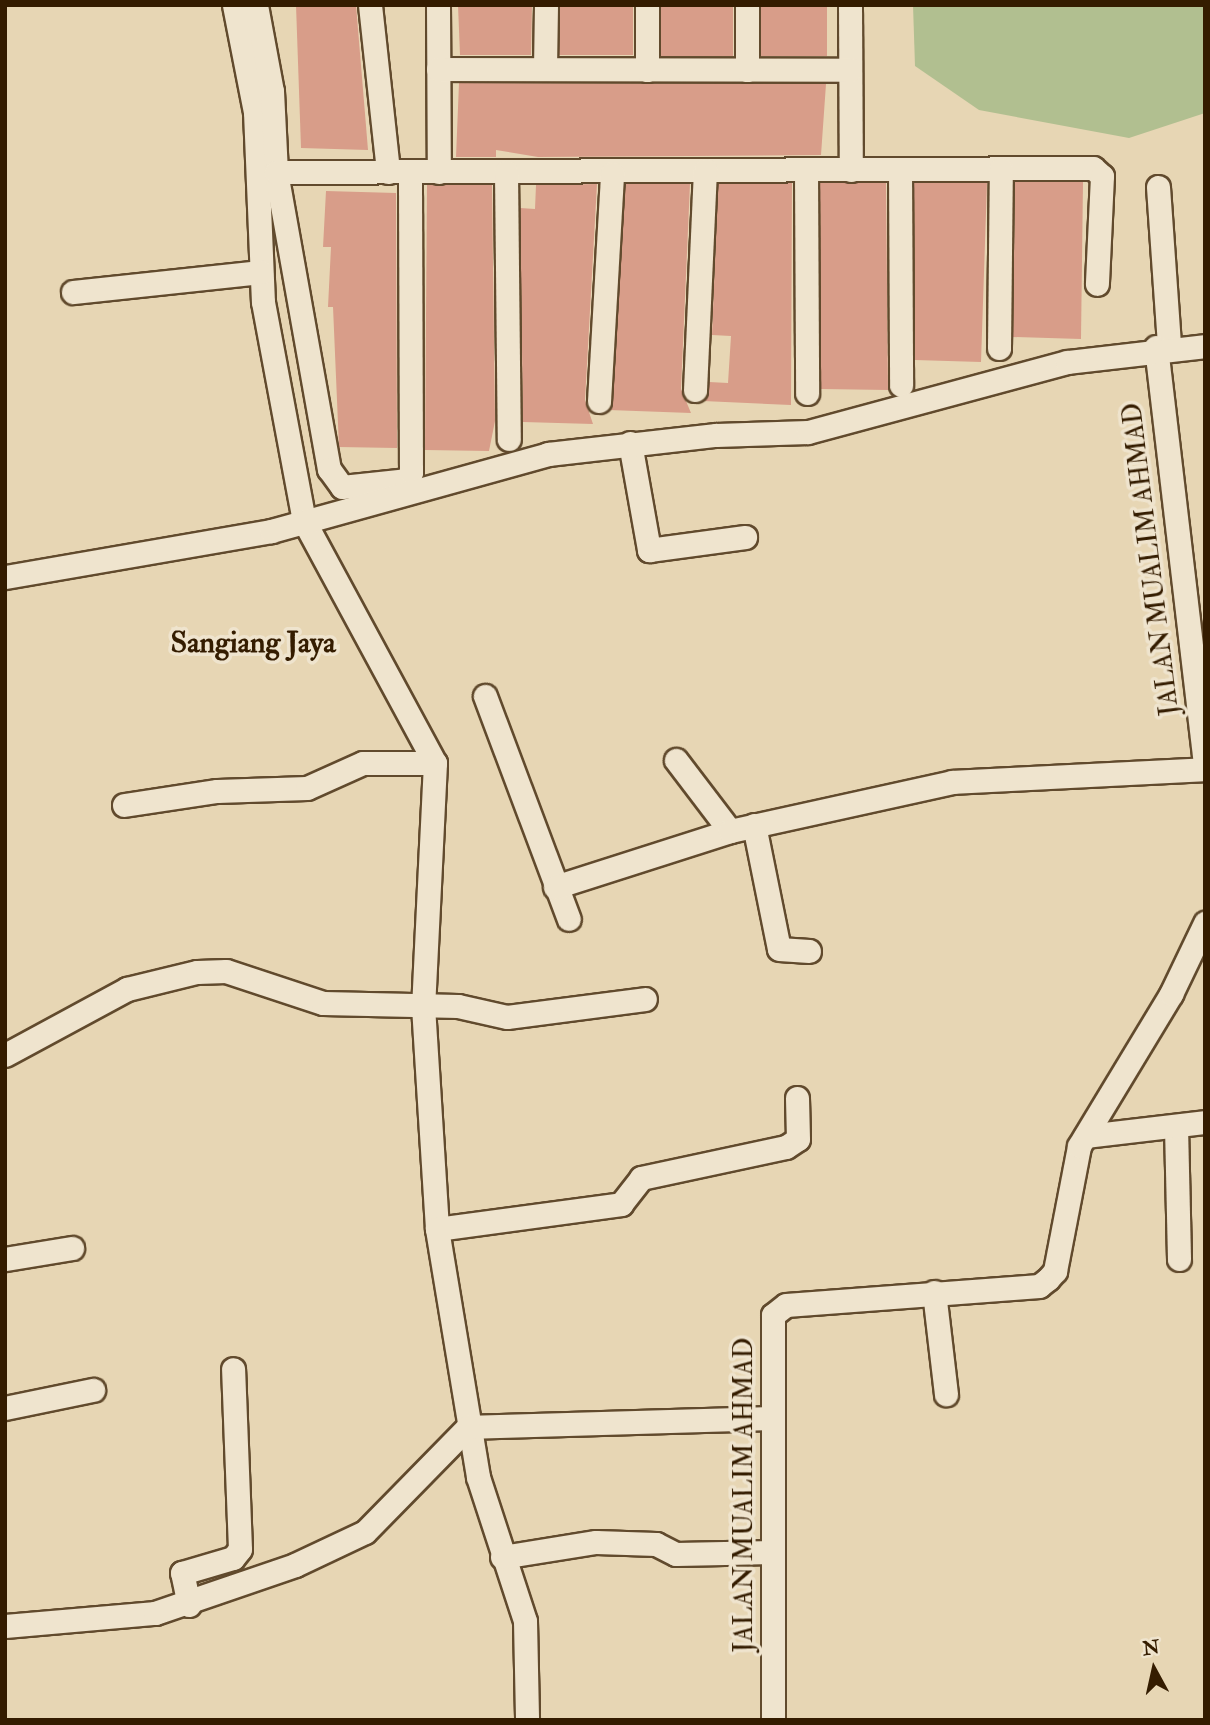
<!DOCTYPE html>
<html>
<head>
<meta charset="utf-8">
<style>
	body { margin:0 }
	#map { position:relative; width:1210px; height:1725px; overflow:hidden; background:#e7d6b4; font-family:"IM FELL Double Pica",serif }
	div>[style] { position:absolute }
	.green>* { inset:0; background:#b1bf90 }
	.building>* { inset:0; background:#d89d89 }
	.roads { filter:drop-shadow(2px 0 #614a2d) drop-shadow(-2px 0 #614a2d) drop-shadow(0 2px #614a2d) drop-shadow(0 -2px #614a2d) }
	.minor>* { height:23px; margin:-11.5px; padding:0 11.5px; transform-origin:11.5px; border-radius:11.5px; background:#efe4ce }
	span { translate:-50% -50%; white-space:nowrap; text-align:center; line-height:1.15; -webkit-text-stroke:7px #efe4ce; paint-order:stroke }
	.street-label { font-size:26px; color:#341c00 }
	.quarter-label { font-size:30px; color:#341c00; font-weight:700 }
	.frame { position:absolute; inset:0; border:7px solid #341c00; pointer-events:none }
	.north { position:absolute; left:1119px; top:1634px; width:70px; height:70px; -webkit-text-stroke:5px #efe4ce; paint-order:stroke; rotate:352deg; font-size:19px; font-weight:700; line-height:28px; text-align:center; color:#341c00 }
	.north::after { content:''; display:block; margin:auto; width:24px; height:32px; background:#341c00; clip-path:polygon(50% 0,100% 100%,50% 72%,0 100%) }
</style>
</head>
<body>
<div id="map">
	<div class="green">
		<div style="clip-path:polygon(913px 5px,1205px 5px,1205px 113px,1129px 138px,979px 110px,915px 66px)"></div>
	</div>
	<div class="building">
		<div style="clip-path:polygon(296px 5px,356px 5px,368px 150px,301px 148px)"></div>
		<div style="clip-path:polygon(458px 5px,532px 5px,531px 55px,460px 55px)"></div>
		<div style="clip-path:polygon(560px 5px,633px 5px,633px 55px,559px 55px)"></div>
		<div style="clip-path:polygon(661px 5px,733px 5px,733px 56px,661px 56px)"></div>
		<div style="clip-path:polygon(761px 5px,827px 5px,827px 56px,761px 56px)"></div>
		<div style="clip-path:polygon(459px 83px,826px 84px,821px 155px,538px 157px,496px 150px,496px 157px,456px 157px)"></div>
		<div style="clip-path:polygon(1015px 182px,1083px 182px,1081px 339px,1013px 337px)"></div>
		<div style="clip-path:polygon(792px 183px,791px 405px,703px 401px,709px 382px,728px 383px,731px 336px,712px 335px,718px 184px)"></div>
		<div style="clip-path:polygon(820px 183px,886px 183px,888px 390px,821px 389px)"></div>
		<div style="clip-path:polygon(914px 183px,987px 183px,981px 362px,915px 360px)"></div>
		<div style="clip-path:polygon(597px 184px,585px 400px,593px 424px,523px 422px,520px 208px,535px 209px,536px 185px)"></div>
		<div style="clip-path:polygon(625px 184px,690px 184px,681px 389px,691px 413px,609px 410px)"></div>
		<div style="clip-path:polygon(427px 185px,492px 185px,495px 421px,489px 451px,425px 450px)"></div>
		<div style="clip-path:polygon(326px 191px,396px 193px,397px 448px,339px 447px,333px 307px,328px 307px,331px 247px,323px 247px)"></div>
	</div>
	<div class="roads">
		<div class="minor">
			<div style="left:234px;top:5px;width:109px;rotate:78.9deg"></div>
			<div style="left:255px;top:112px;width:190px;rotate:87.6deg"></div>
			<div style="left:263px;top:302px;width:223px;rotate:79.4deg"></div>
			<div style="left:304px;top:521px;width:275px;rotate:61.6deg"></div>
			<div style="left:435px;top:763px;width:243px;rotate:92.8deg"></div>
			<div style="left:423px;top:1006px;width:223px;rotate:86.4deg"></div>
			<div style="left:437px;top:1229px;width:251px;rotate:80.6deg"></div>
			<div style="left:478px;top:1477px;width:151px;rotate:71.9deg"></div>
			<div style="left:525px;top:1621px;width:99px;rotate:88.8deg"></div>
			<div style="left:256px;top:5px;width:87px;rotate:79.5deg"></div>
			<div style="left:272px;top:91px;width:81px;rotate:87.2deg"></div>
			<div style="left:276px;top:172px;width:302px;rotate:79.9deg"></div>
			<div style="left:329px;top:469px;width:22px;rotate:54deg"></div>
			<div style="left:342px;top:487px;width:64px;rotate:-6.2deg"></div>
			<div style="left:406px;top:480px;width:9px;rotate:-58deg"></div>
			<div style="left:411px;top:472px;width:300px;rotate:-90.2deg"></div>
			<div style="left:370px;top:5px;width:168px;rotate:83.8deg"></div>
			<div style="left:438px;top:5px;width:167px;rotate:89.7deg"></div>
			<div style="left:850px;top:5px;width:165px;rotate:89.7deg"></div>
			<div style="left:438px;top:69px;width:412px;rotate:0.1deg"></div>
			<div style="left:545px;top:69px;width:64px;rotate:-89.1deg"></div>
			<div style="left:647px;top:70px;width:65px;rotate:-90deg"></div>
			<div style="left:747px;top:70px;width:65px;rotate:-90deg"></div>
			<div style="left:900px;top:169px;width:216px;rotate:89.7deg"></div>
			<div style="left:806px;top:170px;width:223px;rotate:89.7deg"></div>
			<div style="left:276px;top:172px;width:817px;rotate:-0.28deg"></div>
			<div style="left:1093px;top:168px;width:12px;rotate:42deg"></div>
			<div style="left:1102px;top:176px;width:108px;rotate:92.7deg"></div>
			<div style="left:506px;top:172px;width:267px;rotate:89.4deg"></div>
			<div style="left:1158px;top:187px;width:159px;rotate:86deg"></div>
			<div style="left:73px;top:292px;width:189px;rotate:-6.1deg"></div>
			<div style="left:1156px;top:347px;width:421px;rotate:83.3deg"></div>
			<div style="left:999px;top:348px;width:179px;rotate:-89.4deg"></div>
			<div style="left:695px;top:390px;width:220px;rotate:-87.4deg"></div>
			<div style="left:599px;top:401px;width:228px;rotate:-86.7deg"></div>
			<div style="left:630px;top:443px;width:109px;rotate:79.9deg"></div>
			<div style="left:649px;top:550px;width:97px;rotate:-7.7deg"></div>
			<div style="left:5px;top:577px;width:270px;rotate:-9.8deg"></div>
			<div style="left:271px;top:531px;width:288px;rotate:-15.5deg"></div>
			<div style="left:548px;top:454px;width:169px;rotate:-6.5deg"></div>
			<div style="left:716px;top:435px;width:92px;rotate:-1.9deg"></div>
			<div style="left:808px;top:432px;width:268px;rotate:-15.1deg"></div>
			<div style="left:1067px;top:362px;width:139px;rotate:-6.6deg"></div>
			<div style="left:485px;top:696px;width:238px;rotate:69.4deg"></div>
			<div style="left:676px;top:760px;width:89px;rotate:52.7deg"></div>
			<div style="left:124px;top:805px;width:94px;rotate:-8.6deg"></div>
			<div style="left:217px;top:791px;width:90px;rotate:-1.9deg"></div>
			<div style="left:307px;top:788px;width:61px;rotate:-24.1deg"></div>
			<div style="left:363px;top:763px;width:72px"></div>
			<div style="left:754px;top:825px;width:126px;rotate:78.6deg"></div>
			<div style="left:779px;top:949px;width:30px;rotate:4deg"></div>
			<div style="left:555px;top:887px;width:184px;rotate:-17.7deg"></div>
			<div style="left:730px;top:831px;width:227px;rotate:-12.4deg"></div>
			<div style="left:952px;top:782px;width:253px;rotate:-2.9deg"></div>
			<div style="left:5px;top:1055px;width:139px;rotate:-28.4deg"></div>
			<div style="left:127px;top:989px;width:72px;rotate:-13.7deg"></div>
			<div style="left:197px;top:972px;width:29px;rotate:-2deg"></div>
			<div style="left:226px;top:971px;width:102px;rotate:18.3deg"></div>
			<div style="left:323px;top:1003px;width:135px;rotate:1.3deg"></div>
			<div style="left:458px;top:1006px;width:50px;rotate:12.7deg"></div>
			<div style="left:507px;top:1017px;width:139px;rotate:-7.4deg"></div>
			<div style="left:1176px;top:1126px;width:133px;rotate:88.7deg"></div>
			<div style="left:1086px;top:1136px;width:120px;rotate:-6.7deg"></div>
			<div style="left:437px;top:1229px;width:186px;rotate:-7.7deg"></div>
			<div style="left:621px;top:1204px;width:33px;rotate:-52deg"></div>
			<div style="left:641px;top:1178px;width:148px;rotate:-12.1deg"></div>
			<div style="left:786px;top:1147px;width:14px;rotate:-34deg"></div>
			<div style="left:798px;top:1139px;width:41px;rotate:-91.4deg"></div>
			<div style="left:5px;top:1259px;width:68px;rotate:-9.3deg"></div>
			<div style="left:934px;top:1292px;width:103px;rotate:83.3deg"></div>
			<div style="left:5px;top:1408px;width:90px;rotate:-11.6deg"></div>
			<div style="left:468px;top:1427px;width:301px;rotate:-1.7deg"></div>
			<div style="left:502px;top:1557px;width:95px;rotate:-9.1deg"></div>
			<div style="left:596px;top:1542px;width:60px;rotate:1.9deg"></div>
			<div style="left:656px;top:1544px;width:22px;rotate:27deg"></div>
			<div style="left:676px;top:1554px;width:97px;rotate:-1.2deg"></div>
			<div style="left:189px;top:1605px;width:33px;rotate:-102deg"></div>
			<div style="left:182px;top:1573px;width:53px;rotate:-16.4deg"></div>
			<div style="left:233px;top:1558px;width:11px;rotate:-52deg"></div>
			<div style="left:240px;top:1549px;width:180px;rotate:-92.2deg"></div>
			<div style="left:5px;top:1626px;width:151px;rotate:-5deg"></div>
			<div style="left:155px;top:1613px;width:148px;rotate:-18.9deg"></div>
			<div style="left:295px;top:1565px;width:77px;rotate:-25.2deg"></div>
			<div style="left:365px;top:1532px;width:147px;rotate:-45.6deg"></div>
			<div style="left:773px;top:1720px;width:405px;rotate:-90deg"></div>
			<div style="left:773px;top:1315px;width:16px;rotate:-38deg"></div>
			<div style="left:786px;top:1305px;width:254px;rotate:-4.3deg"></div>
			<div style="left:1039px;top:1286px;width:11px;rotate:-38deg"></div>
			<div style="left:1048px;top:1279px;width:11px;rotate:-49deg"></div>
			<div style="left:1055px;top:1271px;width:127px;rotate:-79.1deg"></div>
			<div style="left:1079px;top:1146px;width:178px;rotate:-58.8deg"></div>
			<div style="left:1171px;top:994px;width:79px;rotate:-64.4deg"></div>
		</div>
	</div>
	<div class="street-label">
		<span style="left:1152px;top:559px;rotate:-97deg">JALAN MUALIM AHMAD</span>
		<span style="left:745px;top:1495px;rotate:-90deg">JALAN MUALIM AHMAD</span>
	</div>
	<div class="quarter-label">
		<span style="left:253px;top:643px">Sangiang Jaya</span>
	</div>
	<div class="frame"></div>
	<div class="north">N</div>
</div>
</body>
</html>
